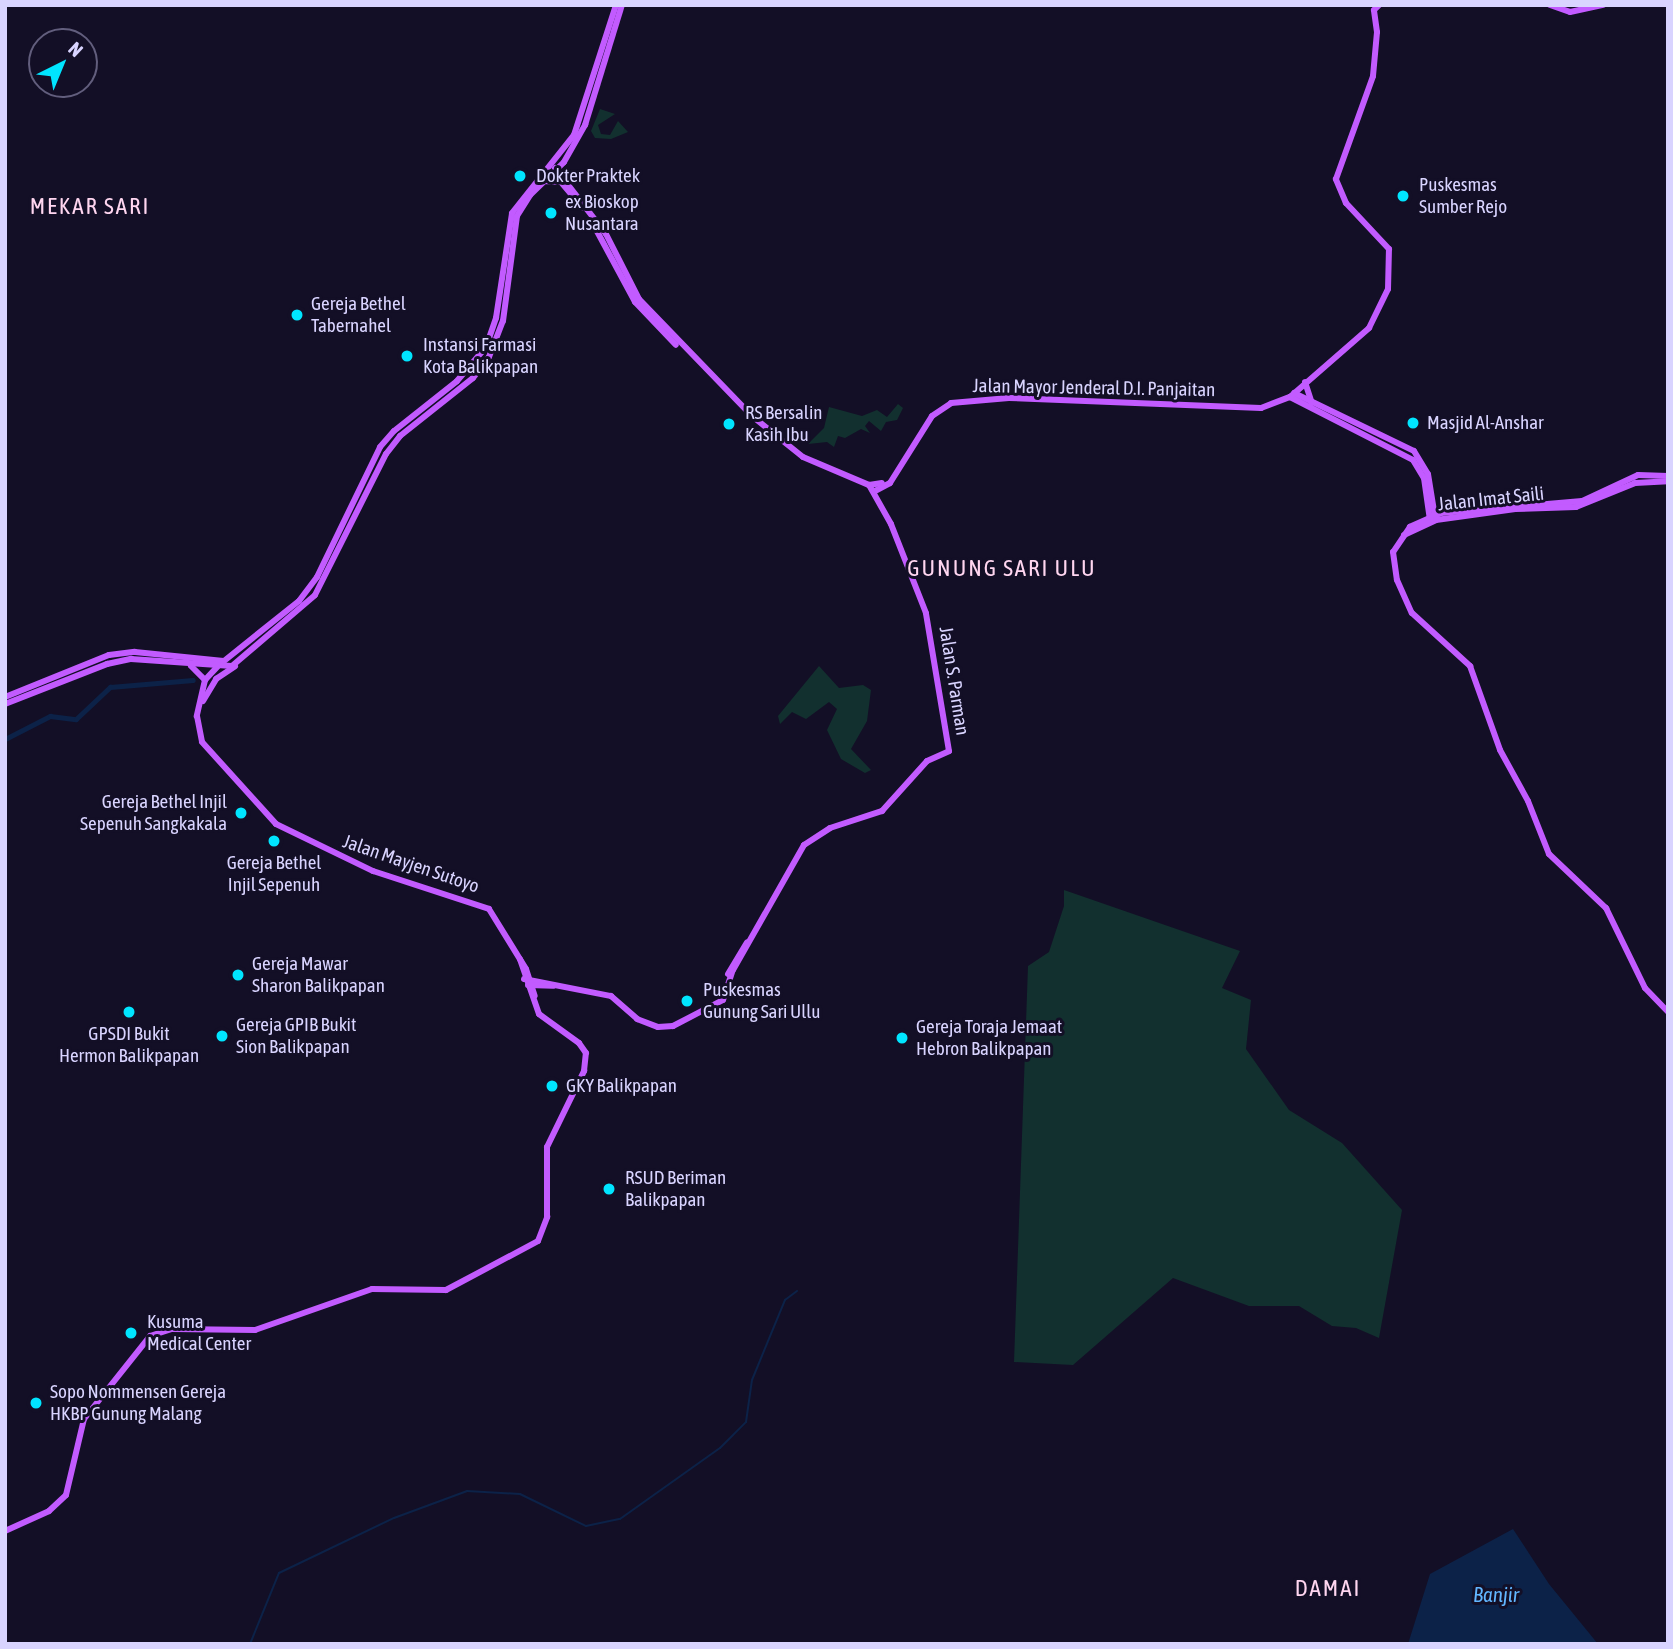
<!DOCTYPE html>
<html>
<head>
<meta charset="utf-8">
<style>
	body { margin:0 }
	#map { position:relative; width:1673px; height:1649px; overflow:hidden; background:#130f26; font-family:"Asap Condensed",sans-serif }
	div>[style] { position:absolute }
	.green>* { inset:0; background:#12302f }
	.water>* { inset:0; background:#0c2248 }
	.stream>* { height:2px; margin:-1px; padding:0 1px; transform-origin:1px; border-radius:1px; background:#0c2248 }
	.canal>* { height:5px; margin:-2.5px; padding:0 2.5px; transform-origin:2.5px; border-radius:2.5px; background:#0c2248 }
	.major>* { height:6px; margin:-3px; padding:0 3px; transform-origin:3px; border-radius:3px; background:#c25bff }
	.dots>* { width:19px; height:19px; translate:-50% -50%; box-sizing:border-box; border:4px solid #130f26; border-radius:50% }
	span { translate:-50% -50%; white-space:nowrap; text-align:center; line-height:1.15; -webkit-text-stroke:6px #130f26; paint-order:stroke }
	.poi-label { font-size:19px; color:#d9d4ff }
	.left { translate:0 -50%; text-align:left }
	.right { translate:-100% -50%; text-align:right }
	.street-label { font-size:19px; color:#d9d4ff }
	.water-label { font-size:21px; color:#62b6ff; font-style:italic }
	.quarter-label { font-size:23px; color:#ffd6f0; letter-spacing:2px }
	.frame { position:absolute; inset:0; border:7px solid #d9d4ff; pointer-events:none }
	.north { position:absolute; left:28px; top:28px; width:70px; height:70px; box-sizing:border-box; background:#130f26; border:2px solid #625e7d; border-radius:50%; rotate:43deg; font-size:19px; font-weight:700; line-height:28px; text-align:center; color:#d9d4ff }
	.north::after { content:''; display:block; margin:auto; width:24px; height:32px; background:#00e5ff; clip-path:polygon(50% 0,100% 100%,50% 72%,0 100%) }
</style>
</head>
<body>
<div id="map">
	<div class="green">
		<div style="clip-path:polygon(600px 109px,615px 114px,598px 125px,601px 134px,610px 135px,618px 121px,628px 132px,611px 139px,595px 138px,591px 131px)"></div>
		<div style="clip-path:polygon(898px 404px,903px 408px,897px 420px,886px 422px,881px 431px,869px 421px,865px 426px,870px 433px,861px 429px,845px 438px,838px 436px,834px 447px,827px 442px,808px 444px,824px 428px,829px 407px,862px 416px,877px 410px,887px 417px)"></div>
		<div style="clip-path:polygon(819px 666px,839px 688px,863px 685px,871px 690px,867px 721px,851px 749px,871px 770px,865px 773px,841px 759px,827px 730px,837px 709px,829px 702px,806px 719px,792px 712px,780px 724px,778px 716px)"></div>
		<div style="clip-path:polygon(1064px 890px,1240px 951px,1222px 988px,1251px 1000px,1246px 1049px,1289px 1110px,1342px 1143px,1402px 1210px,1379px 1338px,1356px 1328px,1332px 1326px,1299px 1306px,1249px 1306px,1173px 1278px,1073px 1365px,1014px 1362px,1028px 966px,1049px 952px,1064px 906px)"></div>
	</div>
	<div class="water">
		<div style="clip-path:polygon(1513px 1529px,1549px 1584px,1598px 1644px,1408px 1644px,1430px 1574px)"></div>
	</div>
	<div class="stream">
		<div style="left:250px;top:1644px;width:77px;rotate:-67.8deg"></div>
		<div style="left:279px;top:1573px;width:127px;rotate:-25.6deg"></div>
		<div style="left:394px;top:1518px;width:78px;rotate:-20.3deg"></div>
		<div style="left:467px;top:1491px;width:53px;rotate:3.2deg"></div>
		<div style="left:520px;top:1494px;width:73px;rotate:25.9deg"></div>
		<div style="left:586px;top:1526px;width:35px;rotate:-12deg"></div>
		<div style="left:620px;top:1519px;width:123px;rotate:-35.4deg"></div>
		<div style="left:720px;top:1448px;width:37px;rotate:-45deg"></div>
		<div style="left:746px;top:1422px;width:42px;rotate:-81.9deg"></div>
		<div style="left:752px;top:1380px;width:87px;rotate:-67.6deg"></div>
		<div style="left:785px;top:1300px;width:15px;rotate:-37deg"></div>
	</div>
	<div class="canal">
		<div style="left:5px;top:739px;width:51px;rotate:-27.1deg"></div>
		<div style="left:50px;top:716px;width:26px;rotate:7deg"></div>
		<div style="left:76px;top:719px;width:47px;rotate:-43.3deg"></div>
		<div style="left:110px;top:687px;width:83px;rotate:-4.8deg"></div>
	</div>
	<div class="major">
		<div style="left:1550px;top:5px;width:21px;rotate:19deg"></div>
		<div style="left:1570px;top:12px;width:34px;rotate:-12deg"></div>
		<div style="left:555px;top:168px;width:83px;rotate:52.3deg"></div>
		<div style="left:606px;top:234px;width:73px;rotate:63.1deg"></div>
		<div style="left:639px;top:299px;width:163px;rotate:46deg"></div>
		<div style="left:752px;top:416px;width:65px;rotate:38.8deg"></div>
		<div style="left:803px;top:457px;width:72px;rotate:23deg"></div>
		<div style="left:869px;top:485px;width:13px;rotate:-9deg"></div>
		<div style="left:543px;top:181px;width:18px;rotate:3deg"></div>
		<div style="left:561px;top:182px;width:33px;rotate:50deg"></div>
		<div style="left:592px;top:222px;width:91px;rotate:61.7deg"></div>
		<div style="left:635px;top:302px;width:59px;rotate:46.4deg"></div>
		<div style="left:1305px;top:382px;width:22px;rotate:72deg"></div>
		<div style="left:1294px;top:393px;width:133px;rotate:25.8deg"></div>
		<div style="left:1414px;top:451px;width:27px;rotate:59deg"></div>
		<div style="left:1428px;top:474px;width:44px;rotate:80.8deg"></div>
		<div style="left:1290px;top:397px;width:138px;rotate:27.1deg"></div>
		<div style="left:1413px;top:460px;width:21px;rotate:59deg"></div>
		<div style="left:1424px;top:478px;width:42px;rotate:81.9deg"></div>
		<div style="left:1668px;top:476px;width:30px;rotate:-178deg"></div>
		<div style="left:1638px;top:475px;width:62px;rotate:155.1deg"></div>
		<div style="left:1582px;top:501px;width:142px;rotate:175.1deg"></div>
		<div style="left:1441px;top:513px;width:34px;rotate:156deg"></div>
		<div style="left:1410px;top:527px;width:30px;rotate:124deg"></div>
		<div style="left:1393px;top:552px;width:28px;rotate:82deg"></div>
		<div style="left:1397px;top:580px;width:36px;rotate:66deg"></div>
		<div style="left:1412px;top:613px;width:79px;rotate:42.4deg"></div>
		<div style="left:1470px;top:666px;width:89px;rotate:70.3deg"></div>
		<div style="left:1500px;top:750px;width:58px;rotate:61.2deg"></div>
		<div style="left:1528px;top:801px;width:57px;rotate:68.4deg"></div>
		<div style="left:1549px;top:854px;width:79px;rotate:43.5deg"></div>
		<div style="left:1606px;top:908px;width:89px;rotate:64deg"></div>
		<div style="left:1645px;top:988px;width:33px;rotate:46deg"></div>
		<div style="left:875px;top:491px;width:17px;rotate:-28deg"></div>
		<div style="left:890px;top:483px;width:79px;rotate:-57.9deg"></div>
		<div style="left:932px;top:416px;width:23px;rotate:-34deg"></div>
		<div style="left:951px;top:403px;width:58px;rotate:-4.9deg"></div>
		<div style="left:1009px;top:398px;width:252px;rotate:2.3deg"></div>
		<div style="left:1261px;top:408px;width:31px;rotate:-21deg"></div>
		<div style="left:1290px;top:397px;width:105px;rotate:-41.1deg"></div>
		<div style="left:1369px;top:328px;width:43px;rotate:-64deg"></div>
		<div style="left:1388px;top:289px;width:40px;rotate:-88.6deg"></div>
		<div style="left:1389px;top:249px;width:63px;rotate:-133.1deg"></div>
		<div style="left:1346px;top:203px;width:26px;rotate:-113deg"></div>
		<div style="left:1336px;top:179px;width:109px;rotate:-70.2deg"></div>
		<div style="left:1373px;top:76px;width:44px;rotate:-84.8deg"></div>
		<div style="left:1377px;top:32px;width:22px;rotate:-98deg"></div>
		<div style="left:1374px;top:10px;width:7px;rotate:-45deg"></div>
		<div style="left:1404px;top:535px;width:35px;rotate:-25deg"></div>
		<div style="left:1436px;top:520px;width:80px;rotate:-7.9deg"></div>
		<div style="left:1515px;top:509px;width:61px;rotate:-1.9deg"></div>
		<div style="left:1576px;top:507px;width:64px;rotate:-22.1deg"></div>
		<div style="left:1635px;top:483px;width:33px;rotate:-3deg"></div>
		<div style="left:191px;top:666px;width:20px;rotate:45deg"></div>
		<div style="left:205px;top:680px;width:37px;rotate:103deg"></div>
		<div style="left:197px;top:716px;width:26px;rotate:79deg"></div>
		<div style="left:202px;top:742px;width:110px;rotate:47.9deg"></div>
		<div style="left:276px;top:824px;width:108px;rotate:25.9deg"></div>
		<div style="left:373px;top:871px;width:122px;rotate:18.1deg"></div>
		<div style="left:489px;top:909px;width:70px;rotate:58.3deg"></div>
		<div style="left:526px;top:969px;width:28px;rotate:72deg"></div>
		<div style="left:205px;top:680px;width:22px;rotate:-47deg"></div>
		<div style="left:5px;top:697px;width:112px;rotate:-22deg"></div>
		<div style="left:109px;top:655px;width:26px;rotate:-7deg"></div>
		<div style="left:135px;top:652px;width:89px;rotate:5.8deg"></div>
		<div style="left:224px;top:661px;width:96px;rotate:-38.7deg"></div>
		<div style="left:299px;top:601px;width:30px;rotate:-53deg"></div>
		<div style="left:317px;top:577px;width:144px;rotate:-64.1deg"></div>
		<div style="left:380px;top:447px;width:21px;rotate:-49deg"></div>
		<div style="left:394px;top:431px;width:80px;rotate:-38.4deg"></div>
		<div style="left:457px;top:381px;width:45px;rotate:-49.5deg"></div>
		<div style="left:486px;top:347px;width:31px;rotate:-71deg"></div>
		<div style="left:496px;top:318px;width:106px;rotate:-81.3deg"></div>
		<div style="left:512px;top:213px;width:100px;rotate:-51.5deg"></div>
		<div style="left:574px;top:135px;width:137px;rotate:-72.1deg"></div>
		<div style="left:203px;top:701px;width:26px;rotate:-59deg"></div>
		<div style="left:216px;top:679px;width:23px;rotate:-34deg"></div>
		<div style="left:5px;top:704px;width:110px;rotate:-21.4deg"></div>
		<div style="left:107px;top:664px;width:25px;rotate:-12deg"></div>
		<div style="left:131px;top:659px;width:101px;rotate:4deg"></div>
		<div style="left:232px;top:666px;width:109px;rotate:-40.5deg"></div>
		<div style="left:315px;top:595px;width:158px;rotate:-63.3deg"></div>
		<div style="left:386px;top:454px;width:23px;rotate:-52deg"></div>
		<div style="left:400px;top:436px;width:93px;rotate:-38.5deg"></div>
		<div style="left:473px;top:378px;width:26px;rotate:-53deg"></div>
		<div style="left:489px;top:357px;width:39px;rotate:-69deg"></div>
		<div style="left:503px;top:321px;width:106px;rotate:-82.4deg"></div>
		<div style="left:517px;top:216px;width:25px;rotate:-58deg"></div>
		<div style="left:530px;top:195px;width:47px;rotate:-44.1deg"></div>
		<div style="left:564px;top:162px;width:43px;rotate:-60.4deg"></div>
		<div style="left:585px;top:125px;width:126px;rotate:-72.9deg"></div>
		<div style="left:728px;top:974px;width:37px;rotate:-59deg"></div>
		<div style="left:524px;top:979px;width:89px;rotate:11.1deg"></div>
		<div style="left:611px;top:996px;width:35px;rotate:41deg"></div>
		<div style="left:637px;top:1019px;width:22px;rotate:21deg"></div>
		<div style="left:658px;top:1027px;width:15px;rotate:-4deg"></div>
		<div style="left:673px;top:1026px;width:56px;rotate:-27.5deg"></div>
		<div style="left:723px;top:1000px;width:32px;rotate:-72deg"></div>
		<div style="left:733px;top:970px;width:144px;rotate:-60.4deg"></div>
		<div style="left:804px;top:845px;width:31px;rotate:-33deg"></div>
		<div style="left:830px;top:828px;width:55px;rotate:-18.1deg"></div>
		<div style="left:882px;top:811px;width:67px;rotate:-48deg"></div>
		<div style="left:927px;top:761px;width:24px;rotate:-24deg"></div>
		<div style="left:949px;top:751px;width:140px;rotate:-99.5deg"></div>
		<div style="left:926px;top:613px;width:96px;rotate:-111.5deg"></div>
		<div style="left:891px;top:524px;width:45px;rotate:-119.4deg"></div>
		<div style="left:528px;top:985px;width:25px;rotate:2deg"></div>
		<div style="left:5px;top:1531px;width:48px;rotate:-24.4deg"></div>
		<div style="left:49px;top:1511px;width:23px;rotate:-43deg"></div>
		<div style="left:66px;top:1495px;width:78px;rotate:-76.7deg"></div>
		<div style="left:84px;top:1419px;width:106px;rotate:-51.5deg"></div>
		<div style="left:150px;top:1336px;width:23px;rotate:-18deg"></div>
		<div style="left:172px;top:1329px;width:83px;rotate:0.7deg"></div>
		<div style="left:255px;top:1330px;width:124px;rotate:-19.3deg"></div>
		<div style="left:372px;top:1289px;width:74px;rotate:0.8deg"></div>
		<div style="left:446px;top:1290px;width:104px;rotate:-28deg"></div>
		<div style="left:538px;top:1241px;width:26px;rotate:-69deg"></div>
		<div style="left:547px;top:1217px;width:70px;rotate:-90deg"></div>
		<div style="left:547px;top:1147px;width:85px;rotate:-64deg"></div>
		<div style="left:584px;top:1071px;width:18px;rotate:-84deg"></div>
		<div style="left:586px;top:1053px;width:12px;rotate:-125deg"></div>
		<div style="left:579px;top:1043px;width:49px;rotate:-144.1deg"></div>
		<div style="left:539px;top:1014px;width:58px;rotate:-109.1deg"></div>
	</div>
	<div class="dots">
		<div style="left:520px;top:176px;background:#00e5ff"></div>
		<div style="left:1403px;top:196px;background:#00e5ff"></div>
		<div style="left:551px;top:213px;background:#00e5ff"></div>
		<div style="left:297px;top:315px;background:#00e5ff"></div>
		<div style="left:407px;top:356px;background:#00e5ff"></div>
		<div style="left:1413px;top:423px;background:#00e5ff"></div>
		<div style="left:729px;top:424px;background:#00e5ff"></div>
		<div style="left:241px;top:813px;background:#00e5ff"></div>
		<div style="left:274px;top:841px;background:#00e5ff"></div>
		<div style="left:238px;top:975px;background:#00e5ff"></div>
		<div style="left:687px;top:1001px;background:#00e5ff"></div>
		<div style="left:129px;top:1012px;background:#00e5ff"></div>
		<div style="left:222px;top:1036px;background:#00e5ff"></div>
		<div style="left:902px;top:1038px;background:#00e5ff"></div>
		<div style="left:552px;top:1086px;background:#00e5ff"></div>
		<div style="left:609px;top:1189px;background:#00e5ff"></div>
		<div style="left:131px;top:1333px;background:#00e5ff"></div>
		<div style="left:36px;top:1403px;background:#00e5ff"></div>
	</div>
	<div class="poi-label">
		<span class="left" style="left:536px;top:176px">Dokter Praktek</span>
		<span class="left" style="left:1419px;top:196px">Puskesmas<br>Sumber Rejo</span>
		<span class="left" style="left:565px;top:213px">ex Bioskop<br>Nusantara</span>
		<span class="left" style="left:311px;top:315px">Gereja Bethel<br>Tabernahel</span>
		<span class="left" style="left:423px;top:356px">Instansi Farmasi<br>Kota Balikpapan</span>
		<span class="left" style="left:745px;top:424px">RS Bersalin<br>Kasih Ibu</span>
		<span class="left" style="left:1427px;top:423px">Masjid Al-Anshar</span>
		<span class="right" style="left:227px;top:813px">Gereja Bethel Injil<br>Sepenuh Sangkakala</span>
		<span style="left:274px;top:874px">Gereja Bethel<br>Injil Sepenuh</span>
		<span class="left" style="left:252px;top:975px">Gereja Mawar<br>Sharon Balikpapan</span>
		<span class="left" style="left:703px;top:1001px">Puskesmas<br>Gunung Sari Ullu</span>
		<span class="left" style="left:236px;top:1036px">Gereja GPIB Bukit<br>Sion Balikpapan</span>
		<span class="left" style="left:916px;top:1038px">Gereja Toraja Jemaat<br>Hebron Balikpapan</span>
		<span style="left:129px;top:1045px">GPSDI Bukit<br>Hermon Balikpapan</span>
		<span class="left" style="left:566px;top:1086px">GKY Balikpapan</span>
		<span class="left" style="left:625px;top:1189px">RSUD Beriman<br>Balikpapan</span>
		<span class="left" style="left:147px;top:1333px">Kusuma<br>Medical Center</span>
		<span class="left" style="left:50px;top:1403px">Sopo Nommensen Gereja<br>HKBP Gunung Malang</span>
	</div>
	<div class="street-label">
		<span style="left:1094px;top:388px;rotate:1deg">Jalan Mayor Jenderal D.I. Panjaitan</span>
		<span style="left:1491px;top:499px;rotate:-6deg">Jalan Imat Saili</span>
		<span style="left:954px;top:681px;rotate:81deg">Jalan S. Parman</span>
		<span style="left:411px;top:864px;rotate:19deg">Jalan Mayjen Sutoyo</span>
	</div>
	<div class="water-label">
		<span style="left:1496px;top:1594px">Banjir</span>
	</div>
	<div class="quarter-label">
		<span style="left:90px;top:206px">MEKAR SARI</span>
		<span style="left:1002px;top:568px">GUNUNG SARI ULU</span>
		<span style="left:1328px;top:1588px">DAMAI</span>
	</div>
	<div class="frame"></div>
	<div class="north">N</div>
</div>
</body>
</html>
